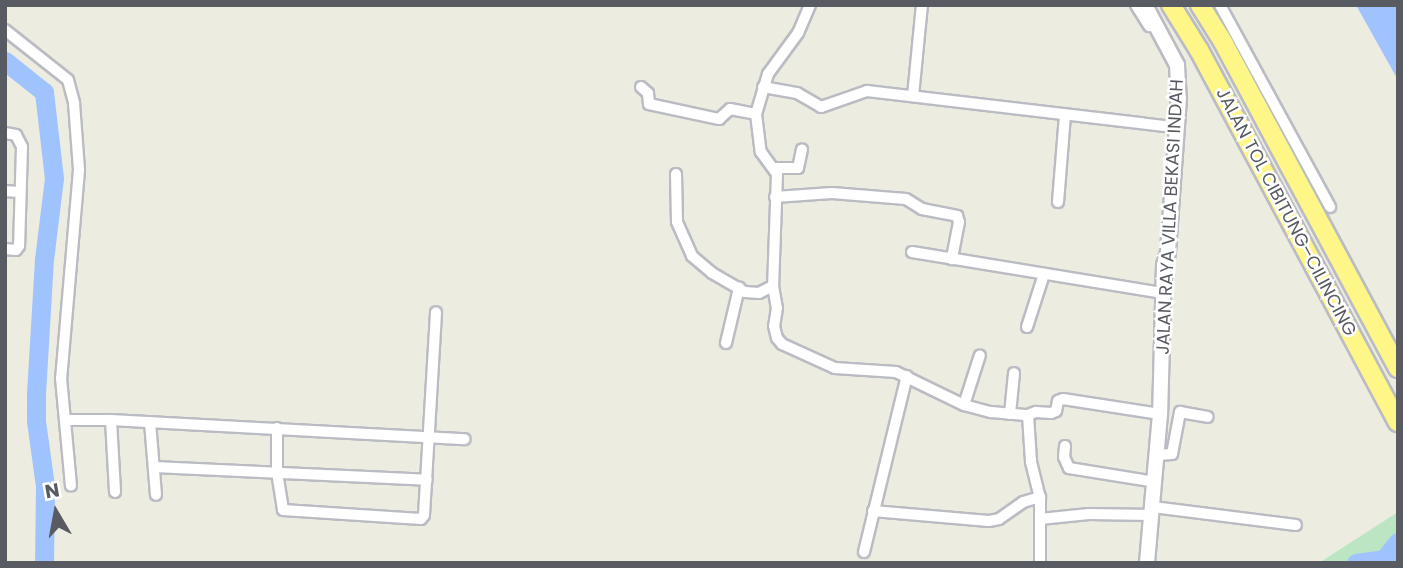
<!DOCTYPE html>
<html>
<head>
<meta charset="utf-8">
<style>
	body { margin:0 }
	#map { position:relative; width:1403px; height:568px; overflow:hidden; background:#edece0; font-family:Poppins,sans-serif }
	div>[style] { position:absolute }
	.green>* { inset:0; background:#bce5c3 }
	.water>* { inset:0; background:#9ec3ff }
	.river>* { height:19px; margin:-9.5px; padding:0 9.5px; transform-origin:9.5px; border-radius:9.5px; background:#9ec3ff }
	.roads { filter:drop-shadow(2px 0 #bbbcc3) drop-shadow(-2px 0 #bbbcc3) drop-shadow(0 2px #bbbcc3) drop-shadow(0 -2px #bbbcc3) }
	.street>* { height:10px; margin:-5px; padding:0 5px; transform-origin:5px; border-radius:5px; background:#fff }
	.secondary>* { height:14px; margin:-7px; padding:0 7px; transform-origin:7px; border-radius:7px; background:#fff }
	.highway>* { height:18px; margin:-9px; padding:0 9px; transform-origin:9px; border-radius:9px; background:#fef686 }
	span { translate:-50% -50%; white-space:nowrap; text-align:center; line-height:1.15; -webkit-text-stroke:5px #fff; paint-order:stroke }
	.street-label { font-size:18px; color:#595b62 }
	.frame { position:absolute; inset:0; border:7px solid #595b62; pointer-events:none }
	.north { position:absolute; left:21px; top:477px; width:70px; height:70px; -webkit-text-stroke:5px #fff; paint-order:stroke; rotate:350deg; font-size:19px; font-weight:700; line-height:28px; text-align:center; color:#595b62 }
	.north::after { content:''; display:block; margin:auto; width:24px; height:32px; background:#595b62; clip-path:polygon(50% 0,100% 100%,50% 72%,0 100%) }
</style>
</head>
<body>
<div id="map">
	<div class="green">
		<div style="clip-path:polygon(1398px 512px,1398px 563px,1320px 563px,1325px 559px)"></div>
	</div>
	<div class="water">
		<div style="clip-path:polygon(1356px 5px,1398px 5px,1398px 80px)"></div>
	</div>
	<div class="river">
		<div style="left:5px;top:61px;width:50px;rotate:38.5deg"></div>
		<div style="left:44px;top:92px;width:87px;rotate:83.4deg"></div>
		<div style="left:54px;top:178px;width:82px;rotate:97deg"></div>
		<div style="left:44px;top:259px;width:136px;rotate:93.4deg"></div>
		<div style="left:36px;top:395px;width:26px;rotate:90deg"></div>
		<div style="left:36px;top:421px;width:66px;rotate:82.1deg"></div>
		<div style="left:45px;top:486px;width:77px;rotate:90.7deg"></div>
		<div style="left:1356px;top:563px;width:28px;rotate:-8deg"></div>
		<div style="left:1384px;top:559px;width:22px;rotate:-51deg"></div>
	</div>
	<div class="roads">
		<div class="street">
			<div style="left:810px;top:5px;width:30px;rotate:113deg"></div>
			<div style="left:798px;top:33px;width:51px;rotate:126.2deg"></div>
			<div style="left:768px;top:74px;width:42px;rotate:106.7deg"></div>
			<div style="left:756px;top:114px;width:38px;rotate:83deg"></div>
			<div style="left:761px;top:152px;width:27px;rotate:54deg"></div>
			<div style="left:777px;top:174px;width:112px;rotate:92deg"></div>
			<div style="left:773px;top:286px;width:22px;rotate:80deg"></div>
			<div style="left:777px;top:308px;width:18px;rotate:99deg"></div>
			<div style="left:774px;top:326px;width:12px;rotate:76deg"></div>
			<div style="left:777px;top:338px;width:8px;rotate:50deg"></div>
			<div style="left:782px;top:344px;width:58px;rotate:24.4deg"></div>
			<div style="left:835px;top:368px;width:61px;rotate:3.8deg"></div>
			<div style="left:896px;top:372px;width:76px;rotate:25.9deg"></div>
			<div style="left:964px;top:405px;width:28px;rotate:15deg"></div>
			<div style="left:991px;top:412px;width:37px;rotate:5deg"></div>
			<div style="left:1028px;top:415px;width:9px;rotate:-21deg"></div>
			<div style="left:1036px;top:412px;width:15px;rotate:4deg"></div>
			<div style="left:1051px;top:413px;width:5px;rotate:-22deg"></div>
			<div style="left:1056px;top:411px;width:10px;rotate:-79deg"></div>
			<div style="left:1058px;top:401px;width:5px;rotate:-22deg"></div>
			<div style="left:1063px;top:399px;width:98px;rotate:8.8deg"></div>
			<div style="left:1136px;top:5px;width:25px;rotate:58deg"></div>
			<div style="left:1220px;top:5px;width:230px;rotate:61.4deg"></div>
			<div style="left:5px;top:30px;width:80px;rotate:38.4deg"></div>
			<div style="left:68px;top:80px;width:24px;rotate:75deg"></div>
			<div style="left:74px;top:103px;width:67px;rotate:85.7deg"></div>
			<div style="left:79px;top:170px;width:209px;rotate:94.9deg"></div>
			<div style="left:61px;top:378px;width:108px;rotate:84.7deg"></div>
			<div style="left:641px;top:87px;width:9px;rotate:41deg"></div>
			<div style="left:648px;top:93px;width:11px;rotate:85deg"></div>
			<div style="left:649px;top:104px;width:72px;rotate:12.1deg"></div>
			<div style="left:719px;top:119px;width:15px;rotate:-42deg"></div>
			<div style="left:730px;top:109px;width:26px;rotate:11deg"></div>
			<div style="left:763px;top:87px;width:35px;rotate:10deg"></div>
			<div style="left:797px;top:93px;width:28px;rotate:30deg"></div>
			<div style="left:821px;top:107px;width:49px;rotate:-19.2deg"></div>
			<div style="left:867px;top:91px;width:310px;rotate:6.7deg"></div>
			<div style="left:913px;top:96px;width:91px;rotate:-84.4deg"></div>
			<div style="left:5px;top:133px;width:11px;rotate:10deg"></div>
			<div style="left:16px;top:135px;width:13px;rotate:63deg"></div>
			<div style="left:22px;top:147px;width:99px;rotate:91.7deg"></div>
			<div style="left:19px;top:246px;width:5px;rotate:127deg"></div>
			<div style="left:16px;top:250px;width:11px;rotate:-175deg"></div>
			<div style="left:775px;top:168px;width:23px"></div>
			<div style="left:798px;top:168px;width:19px;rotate:-78deg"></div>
			<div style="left:676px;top:174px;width:48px;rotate:88.8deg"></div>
			<div style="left:677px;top:222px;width:37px;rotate:66deg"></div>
			<div style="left:692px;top:256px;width:26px;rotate:40deg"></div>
			<div style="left:712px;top:273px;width:38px;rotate:30deg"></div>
			<div style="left:745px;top:292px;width:14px;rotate:4deg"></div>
			<div style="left:759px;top:293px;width:16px;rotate:-27deg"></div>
			<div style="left:5px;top:191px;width:14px;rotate:4deg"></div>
			<div style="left:775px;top:197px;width:57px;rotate:-4deg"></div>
			<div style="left:832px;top:193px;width:74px;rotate:4.6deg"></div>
			<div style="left:906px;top:199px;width:19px;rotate:32deg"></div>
			<div style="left:922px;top:209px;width:36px;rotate:11deg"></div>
			<div style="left:957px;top:216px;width:6px;rotate:72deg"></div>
			<div style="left:959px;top:222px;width:38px;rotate:101deg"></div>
			<div style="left:1058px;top:202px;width:87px;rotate:-85.4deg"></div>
			<div style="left:912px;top:252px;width:253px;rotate:9.3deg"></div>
			<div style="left:1027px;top:327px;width:56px;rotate:-72.2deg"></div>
			<div style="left:726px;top:343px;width:57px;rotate:-76.7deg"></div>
			<div style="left:964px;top:405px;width:52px;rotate:-72.3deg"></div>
			<div style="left:1010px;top:414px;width:41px;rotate:-84.4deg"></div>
			<div style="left:1028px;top:415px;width:47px;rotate:86.3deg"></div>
			<div style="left:1031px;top:462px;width:36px;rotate:76deg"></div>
			<div style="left:1040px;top:497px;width:66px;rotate:90deg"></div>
			<div style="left:65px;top:420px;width:46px"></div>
			<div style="left:111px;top:420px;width:354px;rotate:3.1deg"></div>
			<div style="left:111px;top:420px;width:72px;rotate:86.8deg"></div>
			<div style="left:150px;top:422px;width:73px;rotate:85.3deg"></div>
			<div style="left:277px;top:428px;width:44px;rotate:90deg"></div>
			<div style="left:277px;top:472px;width:38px;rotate:81deg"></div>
			<div style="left:283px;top:510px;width:138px;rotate:3.7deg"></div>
			<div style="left:421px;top:519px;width:5px;rotate:-53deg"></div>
			<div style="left:424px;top:515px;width:203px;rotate:-86.6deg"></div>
			<div style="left:1065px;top:446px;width:11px;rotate:95deg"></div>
			<div style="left:1064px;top:457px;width:12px;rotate:66deg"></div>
			<div style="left:1069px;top:468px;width:87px;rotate:9.2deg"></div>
			<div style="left:1157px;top:455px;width:15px;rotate:-4deg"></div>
			<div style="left:1172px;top:454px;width:43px;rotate:-79.2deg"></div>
			<div style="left:1180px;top:412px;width:28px;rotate:10deg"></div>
			<div style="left:154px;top:467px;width:273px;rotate:2.7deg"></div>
			<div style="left:1153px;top:507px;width:144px;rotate:7.2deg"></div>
			<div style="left:873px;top:511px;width:116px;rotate:4.9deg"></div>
			<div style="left:989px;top:521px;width:10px;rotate:-11deg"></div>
			<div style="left:999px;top:519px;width:29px;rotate:-35deg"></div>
			<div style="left:1023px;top:502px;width:18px;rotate:-16deg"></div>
			<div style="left:1040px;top:519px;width:49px;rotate:-5.8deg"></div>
			<div style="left:1089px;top:514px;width:64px;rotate:0.9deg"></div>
			<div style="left:864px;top:552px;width:181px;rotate:-76.3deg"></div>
		</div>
		<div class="secondary">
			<div style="left:1145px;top:5px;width:68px;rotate:61.9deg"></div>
			<div style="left:1177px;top:65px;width:33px;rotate:87deg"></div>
			<div style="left:1179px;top:98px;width:155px;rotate:94.1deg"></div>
			<div style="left:1168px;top:253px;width:13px;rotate:108deg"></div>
			<div style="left:1164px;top:265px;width:149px;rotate:91.5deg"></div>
			<div style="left:1160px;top:414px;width:150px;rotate:95deg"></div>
		</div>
		<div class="highway">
			<div style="left:1171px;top:5px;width:53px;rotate:58.1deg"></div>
			<div style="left:1199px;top:50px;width:422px;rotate:61.9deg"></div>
			<div style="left:1200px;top:5px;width:44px;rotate:58.1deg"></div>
			<div style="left:1223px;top:42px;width:370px;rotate:61.8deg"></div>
		</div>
	</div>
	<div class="street-label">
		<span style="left:1286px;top:212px;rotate:62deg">JALAN TOL CIBITUNG–CILINCING</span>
		<span style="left:1170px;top:217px;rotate:-87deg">JALAN RAYA VILLA BEKASI INDAH</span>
	</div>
	<div class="frame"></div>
	<div class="north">N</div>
</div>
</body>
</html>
